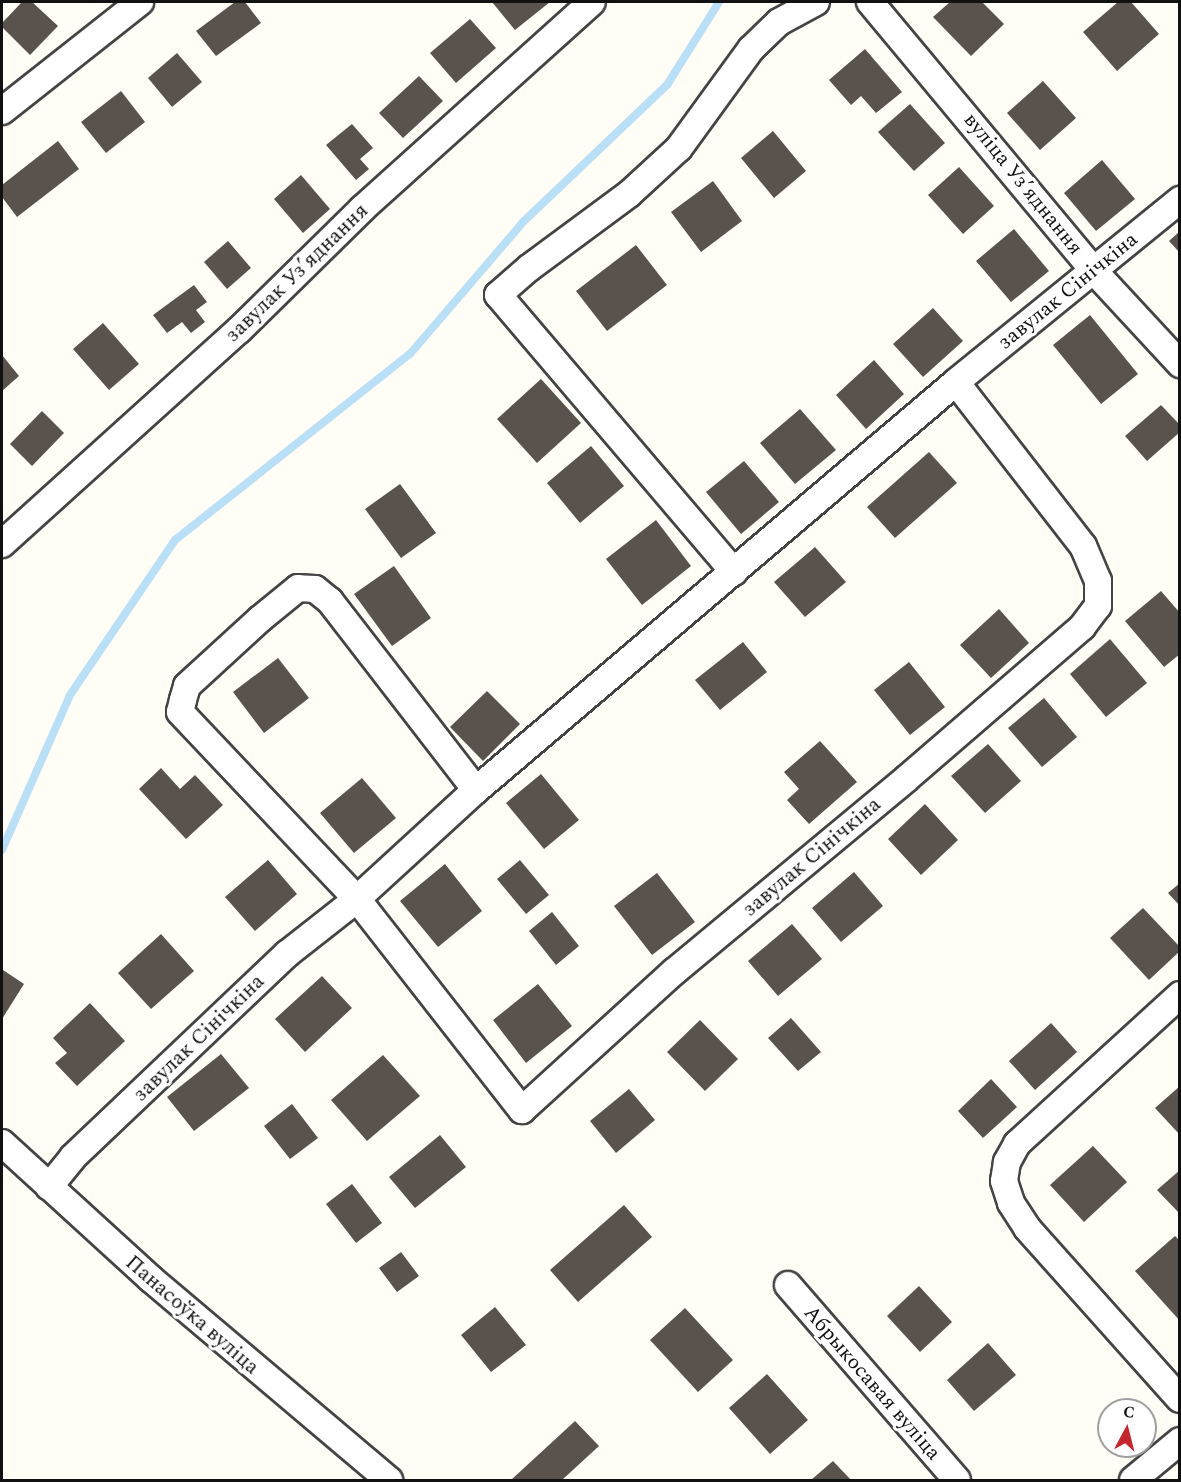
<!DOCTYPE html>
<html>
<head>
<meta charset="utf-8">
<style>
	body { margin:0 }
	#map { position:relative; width:1181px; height:1482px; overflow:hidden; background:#fffdf5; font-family:Spectral,serif }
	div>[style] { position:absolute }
	.stream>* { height:8px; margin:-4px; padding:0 4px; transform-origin:4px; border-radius:4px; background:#b9e0f7 }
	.building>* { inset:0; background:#5a524d }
	.roads { filter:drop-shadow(2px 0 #444) drop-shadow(-2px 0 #444) drop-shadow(0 2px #444) drop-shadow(0 -2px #444) }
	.minor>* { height:26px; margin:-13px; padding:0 13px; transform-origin:13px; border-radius:13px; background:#fff }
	span { translate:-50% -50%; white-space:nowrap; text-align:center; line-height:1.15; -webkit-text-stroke:6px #fff; paint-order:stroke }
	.street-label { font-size:21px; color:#111 }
	.frame { position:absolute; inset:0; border:3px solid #111; pointer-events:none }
	.north { position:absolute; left:1097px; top:1398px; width:60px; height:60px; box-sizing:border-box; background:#fff; border:2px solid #a0a0a0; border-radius:50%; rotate:7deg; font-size:16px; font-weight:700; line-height:24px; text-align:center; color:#111 }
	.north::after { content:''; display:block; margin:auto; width:21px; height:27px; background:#c4262e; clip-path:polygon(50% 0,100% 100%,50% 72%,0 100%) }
</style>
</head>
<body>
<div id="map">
	<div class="stream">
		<div style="left:2px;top:850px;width:169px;rotate:-66.3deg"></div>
		<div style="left:70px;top:695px;width:187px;rotate:-55.9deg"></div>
		<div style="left:175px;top:540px;width:300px;rotate:-38.4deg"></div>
		<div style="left:410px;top:354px;width:174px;rotate:-49.4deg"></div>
		<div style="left:523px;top:222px;width:199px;rotate:-43.6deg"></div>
		<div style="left:667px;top:85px;width:98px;rotate:-57.9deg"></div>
	</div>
	<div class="building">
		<div style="clip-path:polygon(22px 2px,32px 2px,58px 26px,30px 55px,2px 27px,2px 23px)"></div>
		<div style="clip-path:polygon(235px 2px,245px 2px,261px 23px,216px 56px,196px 31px)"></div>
		<div style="clip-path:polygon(492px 2px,550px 2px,515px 30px)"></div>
		<div style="clip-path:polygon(950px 2px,982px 2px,1004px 24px,971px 56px,933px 17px)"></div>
		<div style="clip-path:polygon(1118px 2px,1131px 2px,1159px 34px,1117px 71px,1083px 32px)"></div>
		<div style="clip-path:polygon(470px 19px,496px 48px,456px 83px,430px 53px)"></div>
		<div style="clip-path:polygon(865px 49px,902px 92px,876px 113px,861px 96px,851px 105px,829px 80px)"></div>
		<div style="clip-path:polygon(177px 53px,202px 82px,172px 107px,148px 78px)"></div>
		<div style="clip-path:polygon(419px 76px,443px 101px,403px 138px,379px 113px)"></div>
		<div style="clip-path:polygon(1043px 81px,1076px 118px,1040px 150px,1007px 113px)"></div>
		<div style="clip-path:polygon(121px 91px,145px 122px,106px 153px,81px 122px)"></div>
		<div style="clip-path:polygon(910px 104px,945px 143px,914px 171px,878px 132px)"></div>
		<div style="clip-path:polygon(352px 124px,373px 148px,360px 159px,369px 169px,356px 180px,326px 145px)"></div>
		<div style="clip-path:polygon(773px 131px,806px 171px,774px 198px,741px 158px)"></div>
		<div style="clip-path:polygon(58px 141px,79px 169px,17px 217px,2px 197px,2px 185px)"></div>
		<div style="clip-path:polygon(1102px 160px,1135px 199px,1096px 231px,1064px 193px)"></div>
		<div style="clip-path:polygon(959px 167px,994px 206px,963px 234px,928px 195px)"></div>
		<div style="clip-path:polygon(301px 175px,330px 209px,303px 233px,274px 199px)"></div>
		<div style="clip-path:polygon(713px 181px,742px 221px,701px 252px,671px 212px)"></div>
		<div style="clip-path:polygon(1014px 229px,1049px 271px,1011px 302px,976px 261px)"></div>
		<div style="clip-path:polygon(1180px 231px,1180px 253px,1169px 241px)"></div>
		<div style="clip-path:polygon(228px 241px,251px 268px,227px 289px,204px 262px)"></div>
		<div style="clip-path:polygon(636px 245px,667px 285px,607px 331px,576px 291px)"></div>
		<div style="clip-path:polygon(194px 285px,207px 302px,196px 310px,205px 322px,191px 333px,182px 322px,167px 333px,153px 315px)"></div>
		<div style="clip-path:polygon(933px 308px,963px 341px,923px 377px,893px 344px)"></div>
		<div style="clip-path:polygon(1090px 315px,1138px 374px,1101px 404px,1053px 345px)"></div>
		<div style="clip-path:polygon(103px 323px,139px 364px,109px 390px,73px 349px)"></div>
		<div style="clip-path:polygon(2px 355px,19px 376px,2px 391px)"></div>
		<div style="clip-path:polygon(874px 360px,904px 394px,866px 429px,836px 395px)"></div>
		<div style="clip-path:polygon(541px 379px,581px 423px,537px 463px,497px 419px)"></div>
		<div style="clip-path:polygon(1161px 405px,1180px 425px,1180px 432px,1147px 461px,1125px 436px)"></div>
		<div style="clip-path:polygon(800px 409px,836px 450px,795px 484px,760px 443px)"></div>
		<div style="clip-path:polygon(42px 411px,64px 433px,32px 466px,10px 444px)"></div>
		<div style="clip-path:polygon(591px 446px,624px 486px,580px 523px,547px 483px)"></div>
		<div style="clip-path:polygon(929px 452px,957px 483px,895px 538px,867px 507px)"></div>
		<div style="clip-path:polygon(744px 461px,779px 502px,741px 534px,706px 492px)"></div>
		<div style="clip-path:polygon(400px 484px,436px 533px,401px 558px,365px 509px)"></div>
		<div style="clip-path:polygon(656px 520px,691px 566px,642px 605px,606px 559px)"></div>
		<div style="clip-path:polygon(815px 547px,846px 582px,805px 617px,774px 582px)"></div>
		<div style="clip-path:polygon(394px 566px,431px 618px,392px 646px,354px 594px)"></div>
		<div style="clip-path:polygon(1161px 591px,1180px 613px,1180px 654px,1164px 667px,1125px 621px)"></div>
		<div style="clip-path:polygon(999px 609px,1029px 643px,991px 678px,960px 645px)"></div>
		<div style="clip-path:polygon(1110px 639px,1147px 683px,1106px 717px,1070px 674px)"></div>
		<div style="clip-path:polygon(743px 642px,767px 672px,720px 710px,695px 680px)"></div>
		<div style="clip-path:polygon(278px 658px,309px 698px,264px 733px,233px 692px)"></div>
		<div style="clip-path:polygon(909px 662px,945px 707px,910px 735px,874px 690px)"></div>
		<div style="clip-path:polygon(487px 691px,520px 724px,483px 761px,450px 727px)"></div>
		<div style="clip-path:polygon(1044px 698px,1077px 737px,1042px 767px,1008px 728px)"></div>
		<div style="clip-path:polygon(820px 741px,857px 782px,809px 824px,787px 800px,799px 789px,784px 772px)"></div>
		<div style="clip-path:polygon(988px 744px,1021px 781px,985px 813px,951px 776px)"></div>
		<div style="clip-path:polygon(161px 768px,180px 789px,195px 775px,223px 805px,186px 839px,139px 789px)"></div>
		<div style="clip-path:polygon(541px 774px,579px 820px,544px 849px,506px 803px)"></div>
		<div style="clip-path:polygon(362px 778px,396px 818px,354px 853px,320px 813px)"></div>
		<div style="clip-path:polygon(925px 804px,958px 840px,921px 875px,888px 839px)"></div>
		<div style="clip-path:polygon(268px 860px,297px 894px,255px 931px,225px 897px)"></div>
		<div style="clip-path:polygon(520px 860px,549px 895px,526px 914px,497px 879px)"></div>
		<div style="clip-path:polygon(445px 864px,482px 911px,438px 947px,400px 901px)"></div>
		<div style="clip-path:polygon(854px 872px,883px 906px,841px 942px,812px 908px)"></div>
		<div style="clip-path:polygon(657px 873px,695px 922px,652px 955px,614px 906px)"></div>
		<div style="clip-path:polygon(1180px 883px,1180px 906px,1168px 893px)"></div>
		<div style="clip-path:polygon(1143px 908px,1180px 947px,1180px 951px,1149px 980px,1110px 938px)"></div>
		<div style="clip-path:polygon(552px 912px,579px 946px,556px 965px,529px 931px)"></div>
		<div style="clip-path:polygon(792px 924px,822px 959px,778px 996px,748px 961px)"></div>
		<div style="clip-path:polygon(161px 934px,194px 971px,151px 1009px,118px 973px)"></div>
		<div style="clip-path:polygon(3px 970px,24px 984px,2px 1019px,2px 973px)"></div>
		<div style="clip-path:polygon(322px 976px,352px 1008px,305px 1052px,275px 1019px)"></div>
		<div style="clip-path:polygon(538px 984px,572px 1026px,526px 1063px,493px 1020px)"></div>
		<div style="clip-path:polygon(90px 1003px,125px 1041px,77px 1086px,55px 1063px,67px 1053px,53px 1038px)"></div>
		<div style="clip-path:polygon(791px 1018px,821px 1052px,798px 1071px,768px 1038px)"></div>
		<div style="clip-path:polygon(700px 1020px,738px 1059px,705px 1091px,667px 1052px)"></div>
		<div style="clip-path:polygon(1051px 1023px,1077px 1052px,1035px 1090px,1009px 1061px)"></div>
		<div style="clip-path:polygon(221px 1054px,249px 1088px,194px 1131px,167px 1097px)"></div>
		<div style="clip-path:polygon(383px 1055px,420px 1096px,367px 1141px,331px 1100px)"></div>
		<div style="clip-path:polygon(991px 1079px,1017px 1107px,983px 1138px,958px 1111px)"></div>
		<div style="clip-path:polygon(1180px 1086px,1180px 1135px,1155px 1108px)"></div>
		<div style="clip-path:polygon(629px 1089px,655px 1120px,616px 1153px,590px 1121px)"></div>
		<div style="clip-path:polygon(292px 1104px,318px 1138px,290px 1159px,264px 1126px)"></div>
		<div style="clip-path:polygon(440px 1135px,466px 1167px,415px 1208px,389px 1177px)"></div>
		<div style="clip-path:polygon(1093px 1146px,1127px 1182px,1084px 1222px,1050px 1185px)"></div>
		<div style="clip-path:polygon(1180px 1170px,1180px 1214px,1157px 1190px)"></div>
		<div style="clip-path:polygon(352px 1184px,382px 1223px,356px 1243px,326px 1204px)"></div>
		<div style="clip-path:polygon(624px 1205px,652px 1237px,578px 1302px,550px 1270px)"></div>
		<div style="clip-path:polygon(1175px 1236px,1180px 1241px,1180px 1321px,1135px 1271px)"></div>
		<div style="clip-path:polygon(401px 1252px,419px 1276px,397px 1292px,379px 1268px)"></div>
		<div style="clip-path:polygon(919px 1286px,952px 1322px,920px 1352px,887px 1316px)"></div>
		<div style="clip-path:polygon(495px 1307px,526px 1345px,491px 1372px,461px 1335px)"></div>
		<div style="clip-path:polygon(685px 1308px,733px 1360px,698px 1392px,650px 1340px)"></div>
		<div style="clip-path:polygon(988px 1343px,1016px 1375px,974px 1411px,947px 1380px)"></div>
		<div style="clip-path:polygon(767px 1374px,808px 1420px,770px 1454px,729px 1408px)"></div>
		<div style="clip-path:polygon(575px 1421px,599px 1446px,562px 1480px,511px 1480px)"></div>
		<div style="clip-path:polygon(833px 1461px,851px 1480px,811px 1480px)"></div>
	</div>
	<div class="roads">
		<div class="minor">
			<div style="left:870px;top:2px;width:350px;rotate:50.2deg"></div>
			<div style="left:1094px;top:271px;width:127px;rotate:47.2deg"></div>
			<div style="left:2px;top:111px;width:176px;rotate:-38.3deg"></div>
			<div style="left:2px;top:544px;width:319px;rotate:-42.1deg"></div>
			<div style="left:239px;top:330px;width:173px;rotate:-44.5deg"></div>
			<div style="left:362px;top:209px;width:309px;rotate:-42deg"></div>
			<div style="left:734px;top:572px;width:364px;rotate:-130.4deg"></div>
			<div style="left:498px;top:295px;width:41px;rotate:-41.1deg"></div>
			<div style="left:529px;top:268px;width:124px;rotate:-36.5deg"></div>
			<div style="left:629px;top:194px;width:68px;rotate:-42.6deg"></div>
			<div style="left:679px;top:148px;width:122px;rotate:-54deg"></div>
			<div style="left:751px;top:49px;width:39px;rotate:-44deg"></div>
			<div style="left:779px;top:22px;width:42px;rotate:-28.4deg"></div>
			<div style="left:476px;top:790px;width:239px;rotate:-127.7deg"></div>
			<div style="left:330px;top:601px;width:19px;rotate:-141deg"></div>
			<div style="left:315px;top:589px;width:17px;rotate:-177deg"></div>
			<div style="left:298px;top:588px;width:49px;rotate:140.8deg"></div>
			<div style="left:260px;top:619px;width:99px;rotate:137.5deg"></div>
			<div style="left:187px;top:686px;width:15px;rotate:106deg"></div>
			<div style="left:183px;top:700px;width:12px;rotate:104deg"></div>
			<div style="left:180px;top:712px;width:257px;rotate:46.6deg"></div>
			<div style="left:357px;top:899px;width:268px;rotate:52deg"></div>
			<div style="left:522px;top:1110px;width:207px;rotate:-42.3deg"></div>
			<div style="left:675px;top:971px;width:300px;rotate:-39.7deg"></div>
			<div style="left:906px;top:779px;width:233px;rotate:-40.8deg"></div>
			<div style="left:1082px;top:627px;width:26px;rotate:-53deg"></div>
			<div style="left:1098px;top:606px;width:25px;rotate:-90deg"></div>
			<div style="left:1098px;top:581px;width:38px;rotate:-113deg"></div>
			<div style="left:1083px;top:546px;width:207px;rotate:-127.8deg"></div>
			<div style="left:1180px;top:995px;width:221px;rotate:137.6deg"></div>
			<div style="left:1017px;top:1144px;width:21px;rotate:119deg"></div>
			<div style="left:1007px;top:1162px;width:19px;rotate:99deg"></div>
			<div style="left:1004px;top:1181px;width:23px;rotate:72deg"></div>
			<div style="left:1011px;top:1203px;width:30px;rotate:57deg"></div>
			<div style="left:1027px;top:1228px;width:229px;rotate:48.2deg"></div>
			<div style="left:2px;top:1143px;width:202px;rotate:42.4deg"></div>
			<div style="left:151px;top:1279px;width:312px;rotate:40.2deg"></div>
			<div style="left:49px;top:1187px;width:38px;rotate:-51deg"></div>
			<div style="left:73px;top:1157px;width:295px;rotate:-43.5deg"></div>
			<div style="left:287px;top:954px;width:89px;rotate:-38.2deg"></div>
			<div style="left:357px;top:899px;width:161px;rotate:-42.5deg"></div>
			<div style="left:476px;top:790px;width:630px;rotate:-40.36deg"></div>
			<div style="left:956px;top:382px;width:289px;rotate:-39.1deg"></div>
			<div style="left:788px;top:1285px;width:258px;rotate:49.1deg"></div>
			<div style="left:1133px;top:1480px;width:61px;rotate:-39.7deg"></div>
		</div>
	</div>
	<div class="street-label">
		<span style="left:1023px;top:184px;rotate:51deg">вуліца Узʼяднання</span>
		<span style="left:297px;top:273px;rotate:-44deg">завулак Узʼяднання</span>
		<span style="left:1068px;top:291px;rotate:-39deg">завулак Сінічкіна</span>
		<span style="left:812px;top:857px;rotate:-40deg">завулак Сінічкіна</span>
		<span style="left:199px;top:1038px;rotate:-44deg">завулак Сінічкіна</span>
		<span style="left:192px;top:1315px;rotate:41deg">Панасоўка вуліца</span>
		<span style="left:872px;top:1383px;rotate:49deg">Абрыкосавая вуліца</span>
	</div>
	<div class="frame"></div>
	<div class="north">С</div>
</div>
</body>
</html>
